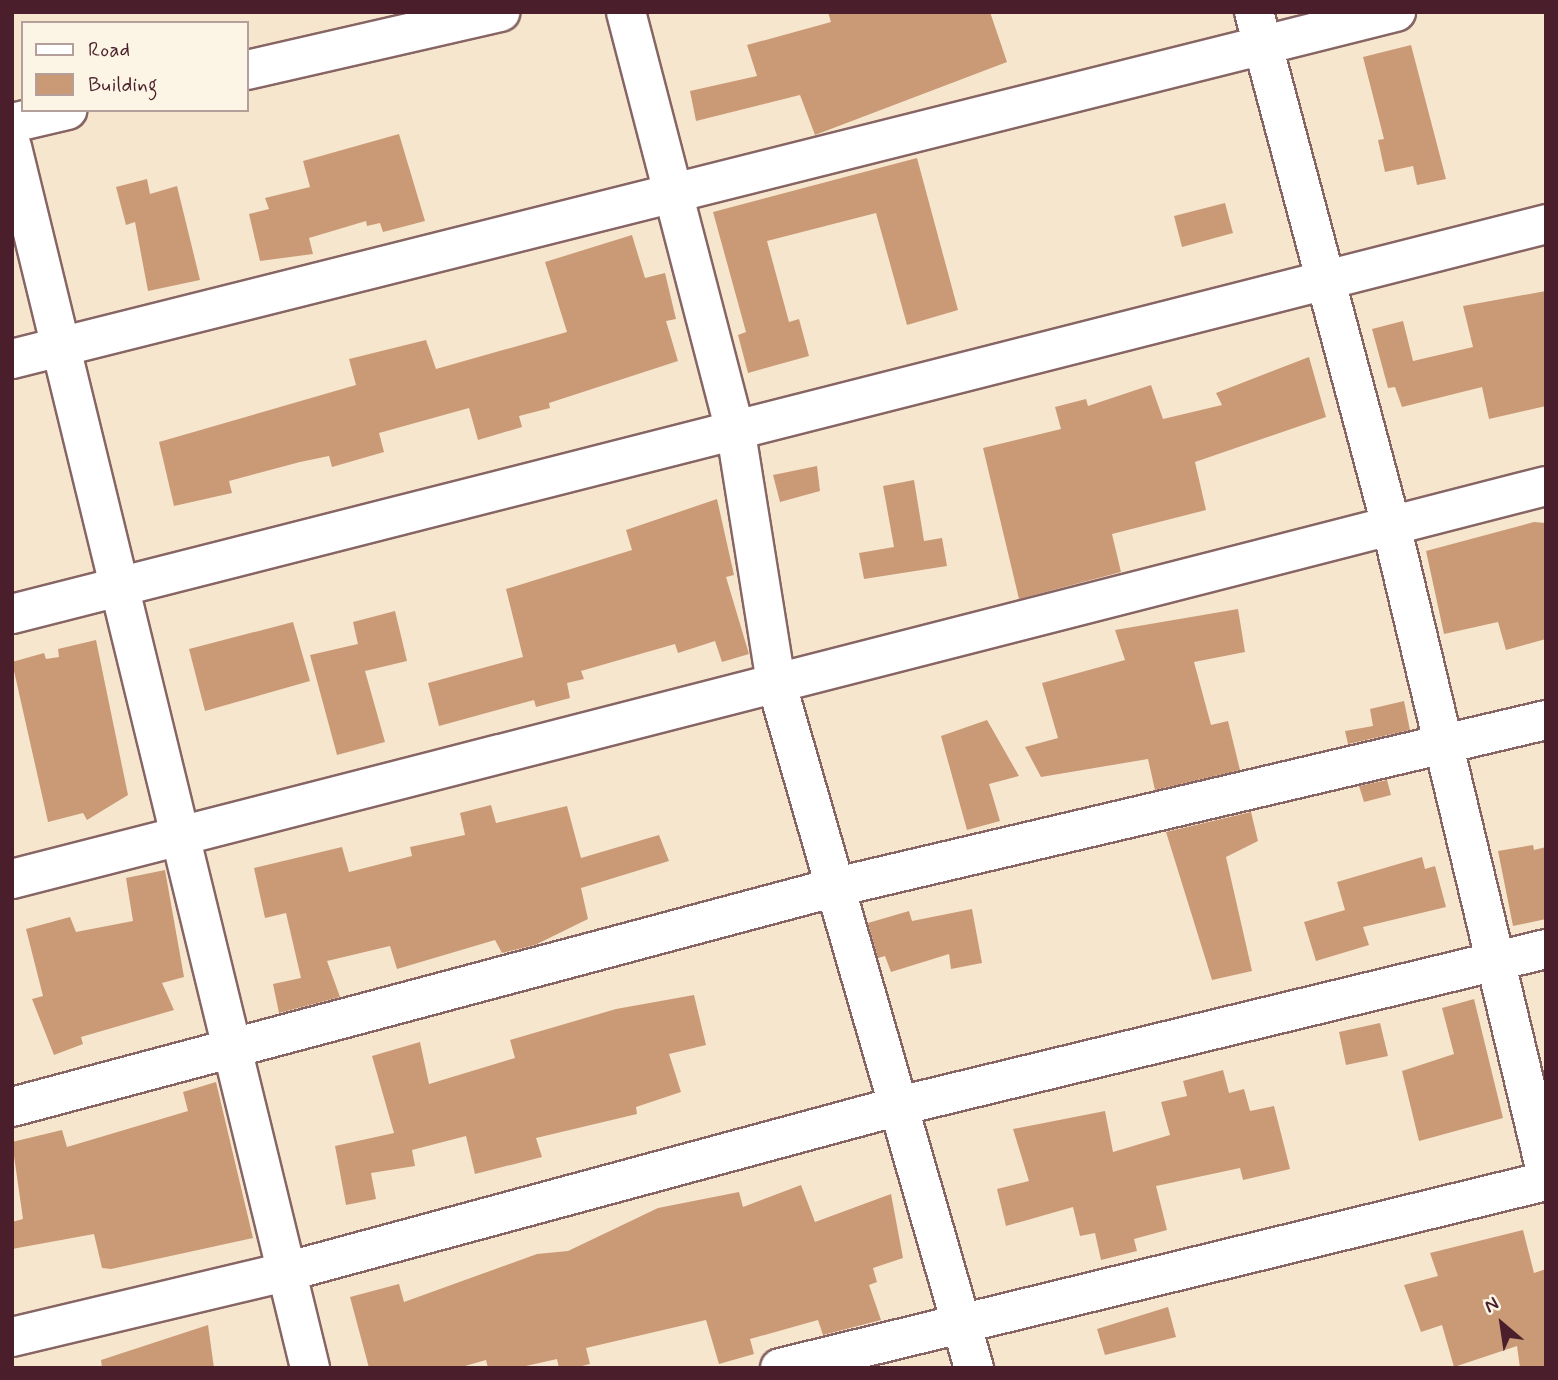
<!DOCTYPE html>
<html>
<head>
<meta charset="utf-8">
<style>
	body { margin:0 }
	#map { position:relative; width:1558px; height:1380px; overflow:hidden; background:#f7e6ce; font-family:Mynerve,sans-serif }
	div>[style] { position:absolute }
	.building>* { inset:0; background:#ca9a77 }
	.roads { filter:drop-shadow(2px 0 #876564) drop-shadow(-2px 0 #876564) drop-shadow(0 2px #876564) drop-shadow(0 -2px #876564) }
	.minor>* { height:38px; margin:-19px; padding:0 19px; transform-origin:19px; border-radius:19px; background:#fff }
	span { translate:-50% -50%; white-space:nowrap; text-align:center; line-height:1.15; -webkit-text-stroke:5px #fcf5e5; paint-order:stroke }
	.frame { position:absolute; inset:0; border:14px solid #4a1f2b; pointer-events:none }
	.legend { position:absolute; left:21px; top:21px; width:228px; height:91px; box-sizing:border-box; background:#fcf5e5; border:2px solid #b59f9b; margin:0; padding:9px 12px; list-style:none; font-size:21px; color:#4a1f2b }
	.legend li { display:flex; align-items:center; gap:14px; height:35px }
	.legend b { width:35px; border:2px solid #b59f9b }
	.north { position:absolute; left:1467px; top:1289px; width:70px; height:70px; -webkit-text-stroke:5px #fcf5e5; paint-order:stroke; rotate:331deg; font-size:19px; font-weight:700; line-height:28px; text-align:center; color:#4a1f2b }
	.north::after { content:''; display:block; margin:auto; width:24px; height:32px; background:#4a1f2b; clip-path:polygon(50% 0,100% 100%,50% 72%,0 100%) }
</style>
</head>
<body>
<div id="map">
	<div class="building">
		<div style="clip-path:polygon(828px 12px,990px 12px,1007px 62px,815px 135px,800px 95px,696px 121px,690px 91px,757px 76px,747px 45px,831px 22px)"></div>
		<div style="clip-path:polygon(1411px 45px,1446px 179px,1417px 185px,1413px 166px,1385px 172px,1378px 140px,1384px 139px,1363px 57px)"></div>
		<div style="clip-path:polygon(399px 134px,425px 221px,383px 232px,380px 223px,367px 226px,366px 221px,309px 238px,313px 254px,260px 261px,249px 214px,269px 209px,265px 198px,310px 187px,303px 161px)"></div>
		<div style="clip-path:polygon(917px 158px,958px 310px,907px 325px,876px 213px,767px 241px,789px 322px,799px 319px,809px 356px,748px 373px,738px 335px,746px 332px,713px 212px)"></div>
		<div style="clip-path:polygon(147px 179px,150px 194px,177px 186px,200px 280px,148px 291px,135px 222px,126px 225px,116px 187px)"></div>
		<div style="clip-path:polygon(1225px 203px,1233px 233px,1182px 247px,1174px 216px)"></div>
		<div style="clip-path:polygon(632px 235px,645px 278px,665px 273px,676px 319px,666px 321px,678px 361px,549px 403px,550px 408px,519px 416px,522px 427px,478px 440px,469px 408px,379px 433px,384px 452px,332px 467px,329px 456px,300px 462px,229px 481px,232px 493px,174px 506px,159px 442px,356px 385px,349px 359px,426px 340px,436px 369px,567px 332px,545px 262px)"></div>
		<div style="clip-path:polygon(1546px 291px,1546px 406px,1489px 419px,1482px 387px,1402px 407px,1395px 387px,1388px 388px,1372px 329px,1403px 321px,1413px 361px,1473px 347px,1463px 306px)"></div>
		<div style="clip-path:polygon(1309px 357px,1326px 417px,1195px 462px,1206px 510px,1112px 534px,1121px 572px,1019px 599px,983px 448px,1061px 429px,1055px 407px,1086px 399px,1088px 406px,1151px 385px,1163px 419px,1222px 405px,1216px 393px)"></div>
		<div style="clip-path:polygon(817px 466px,820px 491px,780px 502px,773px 475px)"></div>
		<div style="clip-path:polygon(914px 480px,924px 541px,942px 538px,947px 566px,864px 579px,859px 553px,894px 547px,883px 486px)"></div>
		<div style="clip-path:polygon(717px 499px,734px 575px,726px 577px,749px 654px,722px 662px,715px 641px,678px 653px,675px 644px,581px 671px,584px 679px,567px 683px,570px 698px,536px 707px,534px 700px,439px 726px,428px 683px,523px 657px,506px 589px,632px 550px,626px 530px)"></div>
		<div style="clip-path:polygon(1534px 522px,1546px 523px,1546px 639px,1506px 650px,1498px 622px,1444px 634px,1426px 551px)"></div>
		<div style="clip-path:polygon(1238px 609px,1245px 652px,1194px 662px,1211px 725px,1228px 721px,1240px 770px,1155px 790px,1148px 759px,1041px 777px,1025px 747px,1058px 738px,1042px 683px,1125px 660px,1115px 630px)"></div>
		<div style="clip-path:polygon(395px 611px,407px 661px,365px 671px,385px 742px,337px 755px,310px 655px,358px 644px,361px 658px,353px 622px)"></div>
		<div style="clip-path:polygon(293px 622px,310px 681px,205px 711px,189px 649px)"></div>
		<div style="clip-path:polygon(96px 640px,128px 795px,87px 820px,83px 813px,48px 822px,12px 662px,44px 653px,46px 659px,59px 657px,58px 649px)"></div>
		<div style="clip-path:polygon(1404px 701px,1410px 730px,1348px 744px,1345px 731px,1373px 726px,1370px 709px)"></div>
		<div style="clip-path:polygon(987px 720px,1019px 776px,989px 784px,1000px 821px,967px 830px,941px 736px)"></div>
		<div style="clip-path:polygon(1387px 780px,1391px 795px,1364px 802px,1359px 786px)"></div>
		<div style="clip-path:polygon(491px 805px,496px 823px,567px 806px,581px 858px,659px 835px,669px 861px,581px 888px,588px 919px,535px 945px,502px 953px,495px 940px,397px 969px,390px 946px,327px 961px,340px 997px,279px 1013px,273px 984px,301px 978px,286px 913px,265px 918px,254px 868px,342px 847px,349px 872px,412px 856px,410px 847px,465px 835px,460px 813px)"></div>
		<div style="clip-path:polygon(1251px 812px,1258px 841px,1226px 857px,1252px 971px,1212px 980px,1166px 832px)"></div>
		<div style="clip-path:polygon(1533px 845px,1534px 850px,1546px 847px,1546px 919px,1513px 926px,1498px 851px)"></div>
		<div style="clip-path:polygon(1422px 857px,1425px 869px,1435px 866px,1446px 907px,1363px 927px,1369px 945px,1316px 961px,1304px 922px,1345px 910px,1337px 882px)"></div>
		<div style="clip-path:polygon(165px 870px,184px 977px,162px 983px,174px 1010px,81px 1037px,83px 1044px,54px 1055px,32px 999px,43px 996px,26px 929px,70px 917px,76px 932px,133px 921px,126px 878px)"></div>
		<div style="clip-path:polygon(972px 909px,982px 963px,951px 969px,949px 954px,891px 972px,885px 956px,878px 958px,868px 923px,909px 911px,912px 921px)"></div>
		<div style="clip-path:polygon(694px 995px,706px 1045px,669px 1054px,681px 1092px,636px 1107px,637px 1114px,536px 1138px,542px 1157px,475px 1174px,466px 1136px,412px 1150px,415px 1166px,371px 1173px,376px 1199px,346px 1205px,335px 1146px,394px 1133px,372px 1056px,420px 1042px,429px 1084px,515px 1058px,510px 1040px,616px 1009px)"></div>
		<div style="clip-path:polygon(1474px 999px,1503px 1118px,1419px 1141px,1402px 1071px,1454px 1054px,1442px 1008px)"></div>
		<div style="clip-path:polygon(1380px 1023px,1388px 1056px,1346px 1065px,1339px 1032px)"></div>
		<div style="clip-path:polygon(1223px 1070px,1229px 1093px,1244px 1089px,1250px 1111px,1274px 1106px,1290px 1169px,1243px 1180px,1240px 1168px,1156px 1186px,1167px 1230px,1134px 1239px,1137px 1251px,1101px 1260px,1095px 1233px,1080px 1236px,1073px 1207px,1006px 1226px,997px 1189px,1029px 1181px,1013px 1129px,1105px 1111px,1113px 1152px,1170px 1135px,1161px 1102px,1187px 1096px,1183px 1081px)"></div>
		<div style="clip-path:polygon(216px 1082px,253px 1238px,111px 1269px,102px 1268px,94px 1234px,12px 1249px,12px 1222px,23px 1219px,12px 1142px,62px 1130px,67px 1147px,188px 1111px,183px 1092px)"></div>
		<div style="clip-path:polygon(801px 1185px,815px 1222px,891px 1194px,903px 1258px,873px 1268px,877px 1282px,869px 1285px,881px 1320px,823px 1335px,818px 1320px,750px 1339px,754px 1354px,719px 1364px,706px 1320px,586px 1348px,590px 1364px,574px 1368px,559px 1368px,557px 1359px,517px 1368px,488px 1368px,486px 1360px,458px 1368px,369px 1368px,350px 1297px,399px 1284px,404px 1302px,537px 1254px,568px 1251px,658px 1208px,739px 1192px,743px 1207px)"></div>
		<div style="clip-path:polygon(1523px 1230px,1534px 1273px,1546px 1269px,1546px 1368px,1520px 1368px,1517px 1346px,1454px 1367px,1442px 1325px,1421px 1332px,1404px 1285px,1438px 1276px,1430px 1253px)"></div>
		<div style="clip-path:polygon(1168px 1307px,1176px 1337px,1105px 1355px,1097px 1329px)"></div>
		<div style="clip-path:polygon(208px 1325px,214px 1368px,102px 1368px,101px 1360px)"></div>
	</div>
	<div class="roads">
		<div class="minor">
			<div style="left:626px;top:12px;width:435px;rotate:75.4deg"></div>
			<div style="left:736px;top:433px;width:252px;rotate:80.9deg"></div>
			<div style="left:776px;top:682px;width:714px;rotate:73.9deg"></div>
			<div style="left:1254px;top:12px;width:531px;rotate:75.05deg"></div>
			<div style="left:1391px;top:525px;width:665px;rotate:76.53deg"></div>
			<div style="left:247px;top:70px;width:260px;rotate:-12.9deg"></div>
			<div style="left:12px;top:123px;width:57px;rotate:-13.3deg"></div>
			<div style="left:12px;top:147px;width:1257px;rotate:76.28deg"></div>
			<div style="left:12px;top:359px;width:1427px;rotate:-14.08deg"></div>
			<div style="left:12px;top:614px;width:1583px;rotate:-14.26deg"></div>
			<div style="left:12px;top:879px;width:1584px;rotate:-14.37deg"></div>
			<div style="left:12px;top:1107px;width:849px;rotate:-14.95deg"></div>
			<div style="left:832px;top:888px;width:733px;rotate:-13.24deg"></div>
			<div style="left:12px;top:1337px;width:285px;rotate:-13.4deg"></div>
			<div style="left:289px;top:1271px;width:632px;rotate:-15.14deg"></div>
			<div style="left:899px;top:1106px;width:666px;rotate:-13.64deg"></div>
			<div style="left:780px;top:1368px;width:788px;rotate:-13.72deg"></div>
		</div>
	</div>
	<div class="frame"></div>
	<ul class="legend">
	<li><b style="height:9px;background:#fff"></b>Road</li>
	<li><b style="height:19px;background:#ca9a77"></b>Building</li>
	</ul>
	<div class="north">N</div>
</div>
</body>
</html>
